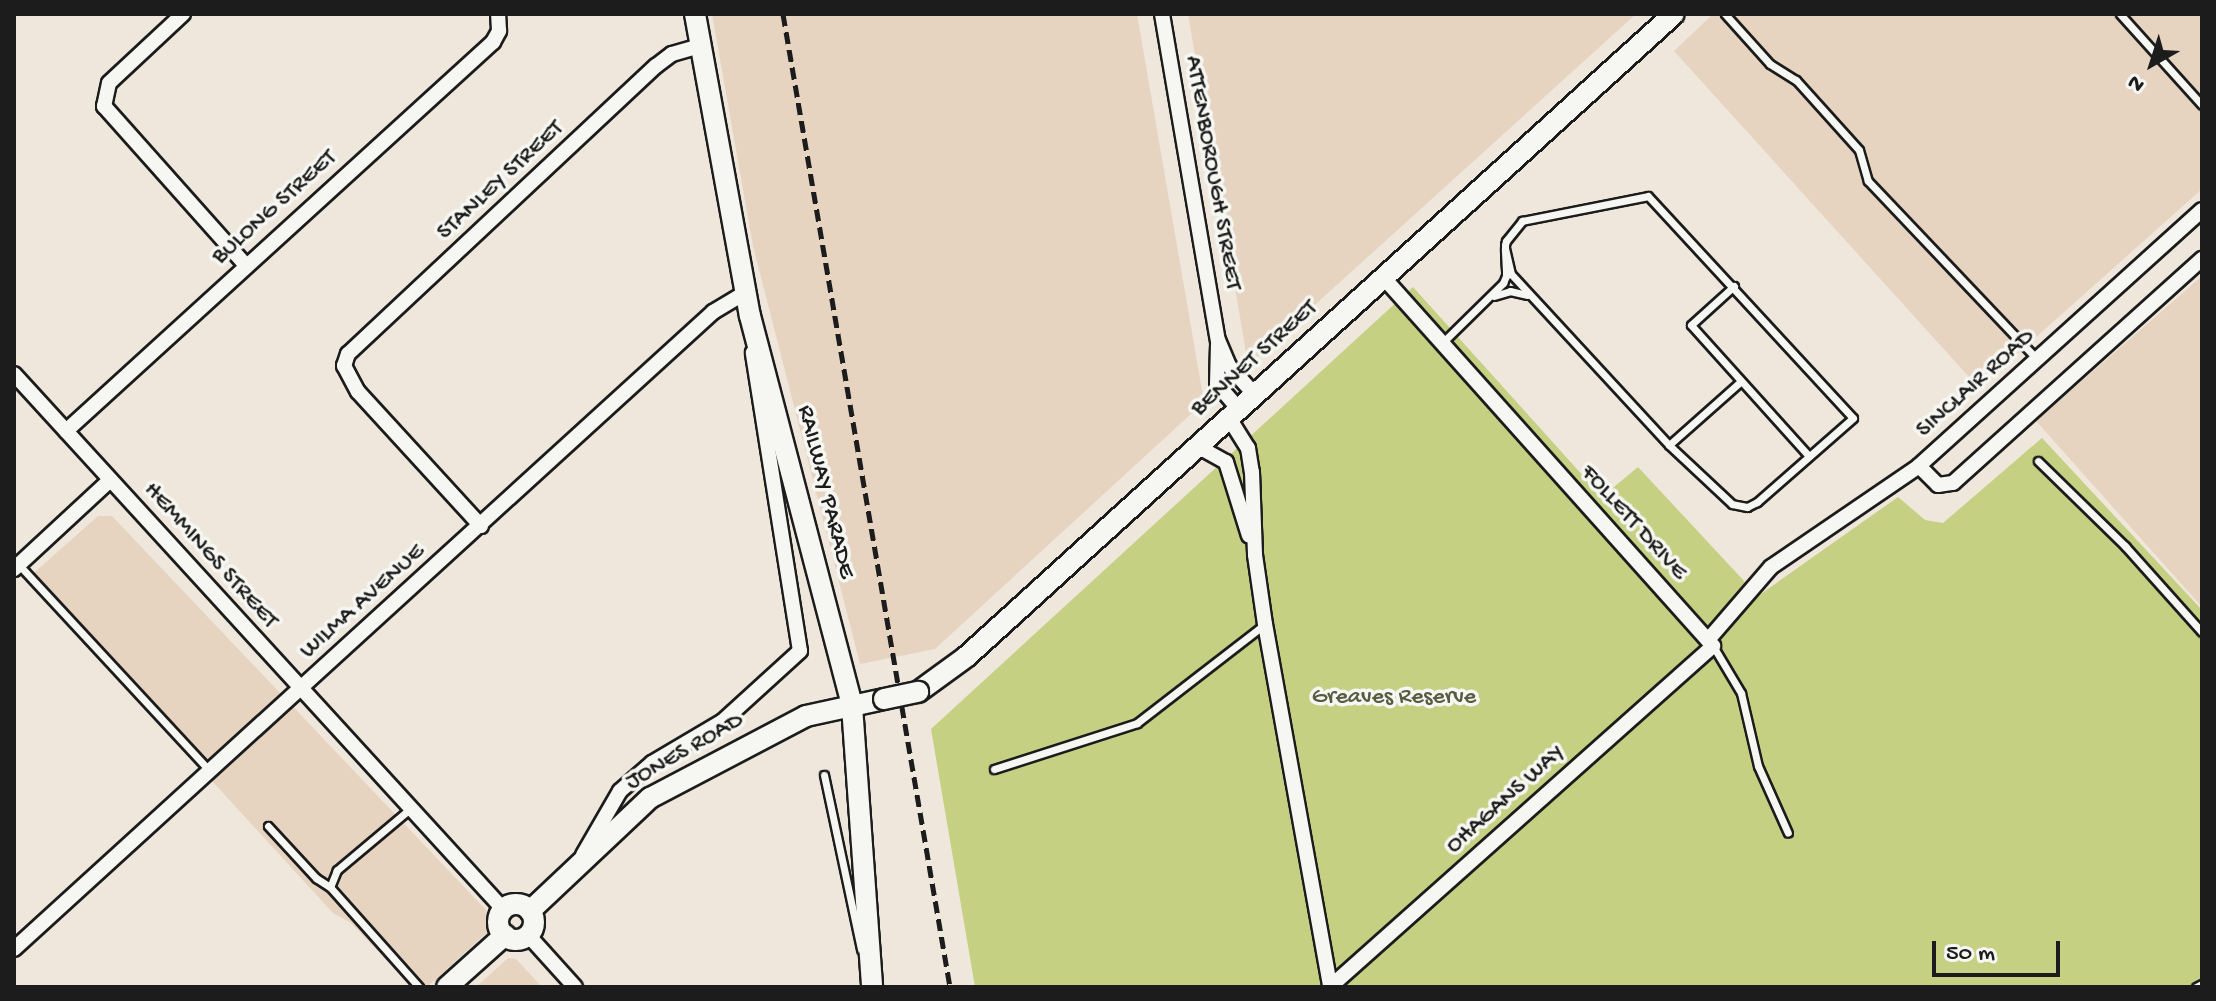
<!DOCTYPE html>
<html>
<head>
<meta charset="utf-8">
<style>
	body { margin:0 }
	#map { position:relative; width:2216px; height:1001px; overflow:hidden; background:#efe7dc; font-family:"Gochi Hand",sans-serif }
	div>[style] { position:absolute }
	.built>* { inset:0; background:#e6d4c1 }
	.green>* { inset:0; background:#c5d083 }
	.roads { filter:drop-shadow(2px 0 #1c1c1c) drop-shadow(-2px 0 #1c1c1c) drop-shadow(0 2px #1c1c1c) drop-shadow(0 -2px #1c1c1c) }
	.service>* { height:7px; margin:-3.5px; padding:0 3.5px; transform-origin:3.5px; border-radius:3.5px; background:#f6f6f2 }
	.minor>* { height:14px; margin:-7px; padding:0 7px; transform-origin:7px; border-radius:7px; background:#f6f6f2 }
	.secondary>* { height:20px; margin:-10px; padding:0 10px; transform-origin:10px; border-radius:10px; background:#f6f6f2 }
	.secondary>.ring { margin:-10px; padding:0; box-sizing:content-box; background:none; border:20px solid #f6f6f2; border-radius:50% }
	.rail>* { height:5px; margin-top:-2.5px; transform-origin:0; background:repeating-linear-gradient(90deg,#1c1c1c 0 12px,transparent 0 18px) }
	.bridges { filter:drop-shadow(2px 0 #1c1c1c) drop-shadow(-2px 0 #1c1c1c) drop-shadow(0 2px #1c1c1c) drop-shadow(0 -2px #1c1c1c) }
	.secondary-bridge>* { height:20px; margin:-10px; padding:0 10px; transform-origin:10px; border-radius:10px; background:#f6f6f2 }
	span { translate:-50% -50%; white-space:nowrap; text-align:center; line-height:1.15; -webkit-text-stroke:7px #f6f6f2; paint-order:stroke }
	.street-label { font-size:24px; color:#1c1c1c }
	.park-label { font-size:24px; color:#575b40 }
	.frame { position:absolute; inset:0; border:16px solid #1c1c1c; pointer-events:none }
	.north { position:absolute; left:2112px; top:24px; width:80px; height:80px; -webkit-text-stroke:6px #f6f6f2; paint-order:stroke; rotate:219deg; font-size:22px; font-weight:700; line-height:32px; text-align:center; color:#1c1c1c }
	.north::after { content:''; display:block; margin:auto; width:28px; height:36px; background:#1c1c1c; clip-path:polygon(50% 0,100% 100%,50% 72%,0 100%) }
	.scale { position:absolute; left:1932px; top:941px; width:128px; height:36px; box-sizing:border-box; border:4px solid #1c1c1c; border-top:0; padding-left:10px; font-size:24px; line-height:28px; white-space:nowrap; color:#1c1c1c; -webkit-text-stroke:6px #f6f6f2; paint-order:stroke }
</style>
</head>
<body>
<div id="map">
	<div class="built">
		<div style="clip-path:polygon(712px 14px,1137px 14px,1204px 402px,935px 649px,860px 664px,753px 246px)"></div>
		<div style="clip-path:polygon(1188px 14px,1636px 14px,1254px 360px,1247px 358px)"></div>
		<div style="clip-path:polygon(1713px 14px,2202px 14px,2202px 189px,1979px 388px,1674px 51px)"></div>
		<div style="clip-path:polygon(2202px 276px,2202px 607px,2036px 421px)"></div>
		<div style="clip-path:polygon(98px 516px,112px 516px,486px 910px,492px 928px,427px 987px,412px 987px,351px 923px,333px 913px,27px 579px)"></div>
		<div style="clip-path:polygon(508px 958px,516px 959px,542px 987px,476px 987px)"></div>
	</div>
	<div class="green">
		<div style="clip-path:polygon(1413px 287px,1602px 497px,1638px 467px,1758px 596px,1898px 497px,1925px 520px,1943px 523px,2042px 438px,2202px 610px,2202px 987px,975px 987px,931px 729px)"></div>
	</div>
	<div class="roads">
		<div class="service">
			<div style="left:1725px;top:14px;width:67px;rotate:48deg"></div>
			<div style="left:1770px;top:64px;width:31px;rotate:32deg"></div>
			<div style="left:1796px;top:80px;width:94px;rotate:48deg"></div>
			<div style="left:1859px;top:150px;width:32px;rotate:74deg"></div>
			<div style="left:1868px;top:181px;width:244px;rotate:46.5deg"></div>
			<div style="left:2120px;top:14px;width:122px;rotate:48deg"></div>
			<div style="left:1734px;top:286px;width:58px;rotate:137.8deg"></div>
			<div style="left:1691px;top:325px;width:176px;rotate:48deg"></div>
			<div style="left:1494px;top:296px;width:17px;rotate:-17deg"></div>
			<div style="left:1510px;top:291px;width:18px;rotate:13deg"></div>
			<div style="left:1442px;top:343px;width:86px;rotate:-44.5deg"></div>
			<div style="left:1503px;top:283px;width:8px;rotate:-67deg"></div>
			<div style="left:1506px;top:276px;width:5px;rotate:-90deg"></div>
			<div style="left:1506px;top:271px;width:22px;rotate:-93deg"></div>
			<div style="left:1505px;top:249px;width:4px;rotate:-90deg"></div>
			<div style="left:1505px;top:245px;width:4px;rotate:-76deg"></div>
			<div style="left:1506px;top:241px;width:26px;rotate:-51deg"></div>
			<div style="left:1522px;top:221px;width:128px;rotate:-11.2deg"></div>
			<div style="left:1648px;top:196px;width:302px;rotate:47.3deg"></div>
			<div style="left:1853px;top:418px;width:128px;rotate:138.8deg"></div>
			<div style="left:1757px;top:502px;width:11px;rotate:153deg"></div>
			<div style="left:1747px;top:507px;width:15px;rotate:-169deg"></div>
			<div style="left:1732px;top:504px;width:86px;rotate:-136.9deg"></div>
			<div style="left:1669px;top:445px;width:233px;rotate:-132.7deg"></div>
			<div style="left:1511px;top:274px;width:26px;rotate:-103deg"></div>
			<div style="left:1669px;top:445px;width:96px;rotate:-41.6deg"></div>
			<div style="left:2038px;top:461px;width:122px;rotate:44.3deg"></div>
			<div style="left:2125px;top:546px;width:115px;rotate:48.2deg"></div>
			<div style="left:19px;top:565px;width:281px;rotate:47.2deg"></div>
			<div style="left:1713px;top:646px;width:55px;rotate:59.2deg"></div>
			<div style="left:1741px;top:693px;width:75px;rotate:76.9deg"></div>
			<div style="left:1758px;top:766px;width:73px;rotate:65.9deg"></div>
			<div style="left:994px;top:769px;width:150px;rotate:-17.8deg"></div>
			<div style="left:1137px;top:723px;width:162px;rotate:-37.7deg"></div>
			<div style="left:824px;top:775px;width:178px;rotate:78deg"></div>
			<div style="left:411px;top:808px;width:97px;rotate:140deg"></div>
			<div style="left:337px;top:870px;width:18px;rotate:112deg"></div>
			<div style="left:330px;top:887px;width:134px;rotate:48.3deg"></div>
			<div style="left:268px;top:826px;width:71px;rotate:47.3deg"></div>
			<div style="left:316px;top:878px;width:17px;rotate:33deg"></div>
			<div style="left:2196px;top:987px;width:7px;rotate:-27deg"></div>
		</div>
		<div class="minor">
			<div style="left:183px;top:14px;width:101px;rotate:137deg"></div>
			<div style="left:109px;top:83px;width:24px;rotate:102deg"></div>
			<div style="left:104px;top:106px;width:212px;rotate:48.3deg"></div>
			<div style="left:1162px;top:14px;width:331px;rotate:80.3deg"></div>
			<div style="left:1218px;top:340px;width:28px;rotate:67deg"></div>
			<div style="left:1229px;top:366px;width:39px;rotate:48deg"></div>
			<div style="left:2202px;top:210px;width:382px;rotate:137.9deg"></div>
			<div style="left:1919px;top:466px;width:27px;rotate:45deg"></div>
			<div style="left:1938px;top:485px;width:15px;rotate:-8deg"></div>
			<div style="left:1953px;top:483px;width:335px;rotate:-42deg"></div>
			<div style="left:1218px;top:344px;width:40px;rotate:91.4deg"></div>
			<div style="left:1217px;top:384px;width:33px;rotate:49deg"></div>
			<div style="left:14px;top:374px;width:725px;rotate:47.57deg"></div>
			<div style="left:1229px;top:418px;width:36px;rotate:58deg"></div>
			<div style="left:1248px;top:448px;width:24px;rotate:81deg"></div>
			<div style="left:1252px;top:472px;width:83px;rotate:87.9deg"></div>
			<div style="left:1255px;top:555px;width:70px;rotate:81.8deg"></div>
			<div style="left:1265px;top:624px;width:369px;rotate:79.8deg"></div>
			<div style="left:66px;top:431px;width:578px;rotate:-42.33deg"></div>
			<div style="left:493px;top:42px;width:13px;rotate:-61deg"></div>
			<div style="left:499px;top:31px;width:17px;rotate:-93deg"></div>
			<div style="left:1197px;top:446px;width:33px;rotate:29deg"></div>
			<div style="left:1226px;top:462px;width:77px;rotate:72.7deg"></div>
			<div style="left:481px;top:526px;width:182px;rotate:-132.5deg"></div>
			<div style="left:358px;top:392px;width:30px;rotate:-118deg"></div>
			<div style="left:344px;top:366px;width:13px;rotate:-72deg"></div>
			<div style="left:348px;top:354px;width:422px;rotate:-43.1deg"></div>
			<div style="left:656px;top:66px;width:20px;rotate:-37deg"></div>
			<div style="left:672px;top:54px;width:29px;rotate:-16deg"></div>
			<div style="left:14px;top:569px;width:131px;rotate:-42.8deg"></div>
			<div style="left:1708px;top:640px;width:96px;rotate:-49.2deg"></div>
			<div style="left:1771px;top:567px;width:179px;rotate:-34.3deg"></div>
			<div style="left:583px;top:855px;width:74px;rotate:-60deg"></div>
			<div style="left:620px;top:791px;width:43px;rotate:-41.2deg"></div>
			<div style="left:652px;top:763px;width:82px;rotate:-30.6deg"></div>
			<div style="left:723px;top:721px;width:104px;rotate:-42.3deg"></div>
			<div style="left:800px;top:651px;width:302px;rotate:-99deg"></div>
			<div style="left:528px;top:935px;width:70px;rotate:47.9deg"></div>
			<div style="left:14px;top:949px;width:946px;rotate:-42.34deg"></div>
			<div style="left:713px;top:312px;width:37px;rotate:-31deg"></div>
			<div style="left:1330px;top:987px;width:513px;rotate:-41.68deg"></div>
			<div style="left:1713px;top:646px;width:494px;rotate:-131.8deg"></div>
		</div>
		<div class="secondary">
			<div style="left:695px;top:14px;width:307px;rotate:79.7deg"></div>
			<div style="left:750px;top:316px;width:403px;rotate:75.3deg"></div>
			<div style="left:852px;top:706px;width:282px;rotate:85.9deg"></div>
			<div style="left:918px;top:692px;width:59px;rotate:-36.1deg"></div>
			<div style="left:966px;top:657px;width:956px;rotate:-42.25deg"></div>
			<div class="ring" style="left:498px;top:904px;width:16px;height:16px"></div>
			<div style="left:530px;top:911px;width:165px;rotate:-43.3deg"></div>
			<div style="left:650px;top:798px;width:176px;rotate:-27.7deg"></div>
			<div style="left:806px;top:716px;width:80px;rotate:-12.3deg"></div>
			<div style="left:447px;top:987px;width:78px;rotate:-41.9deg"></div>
		</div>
	</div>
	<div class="rail">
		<div style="left:783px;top:14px;width:987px;rotate:80.26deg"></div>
	</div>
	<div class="bridges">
		<div class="secondary-bridge">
			<div style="left:884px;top:699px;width:35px;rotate:-12deg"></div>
		</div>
	</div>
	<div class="street-label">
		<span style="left:1212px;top:173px;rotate:80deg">ATTENBOROUGH STREET</span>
		<span style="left:501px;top:181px;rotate:-43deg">STANLEY STREET</span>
		<span style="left:275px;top:208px;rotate:-42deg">BULONG STREET</span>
		<span style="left:1255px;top:359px;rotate:-42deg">BENNET STREET</span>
		<span style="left:1976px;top:384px;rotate:-42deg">SINCLAIR ROAD</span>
		<span style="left:825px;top:492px;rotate:76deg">RAILWAY PARADE</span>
		<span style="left:1633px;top:523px;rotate:48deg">FOLLETT DRIVE</span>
		<span style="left:210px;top:556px;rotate:48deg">HEMMINGS STREET</span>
		<span style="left:363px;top:602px;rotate:-42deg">WILMA AVENUE</span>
		<span style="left:685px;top:752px;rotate:-30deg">JONES ROAD</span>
		<span style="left:1506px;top:800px;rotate:-42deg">OHAGANS WAY</span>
	</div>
	<div class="park-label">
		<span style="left:1394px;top:698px">Greaves Reserve</span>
	</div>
	<div class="frame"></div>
	<div class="north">N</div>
	<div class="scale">50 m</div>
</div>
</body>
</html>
